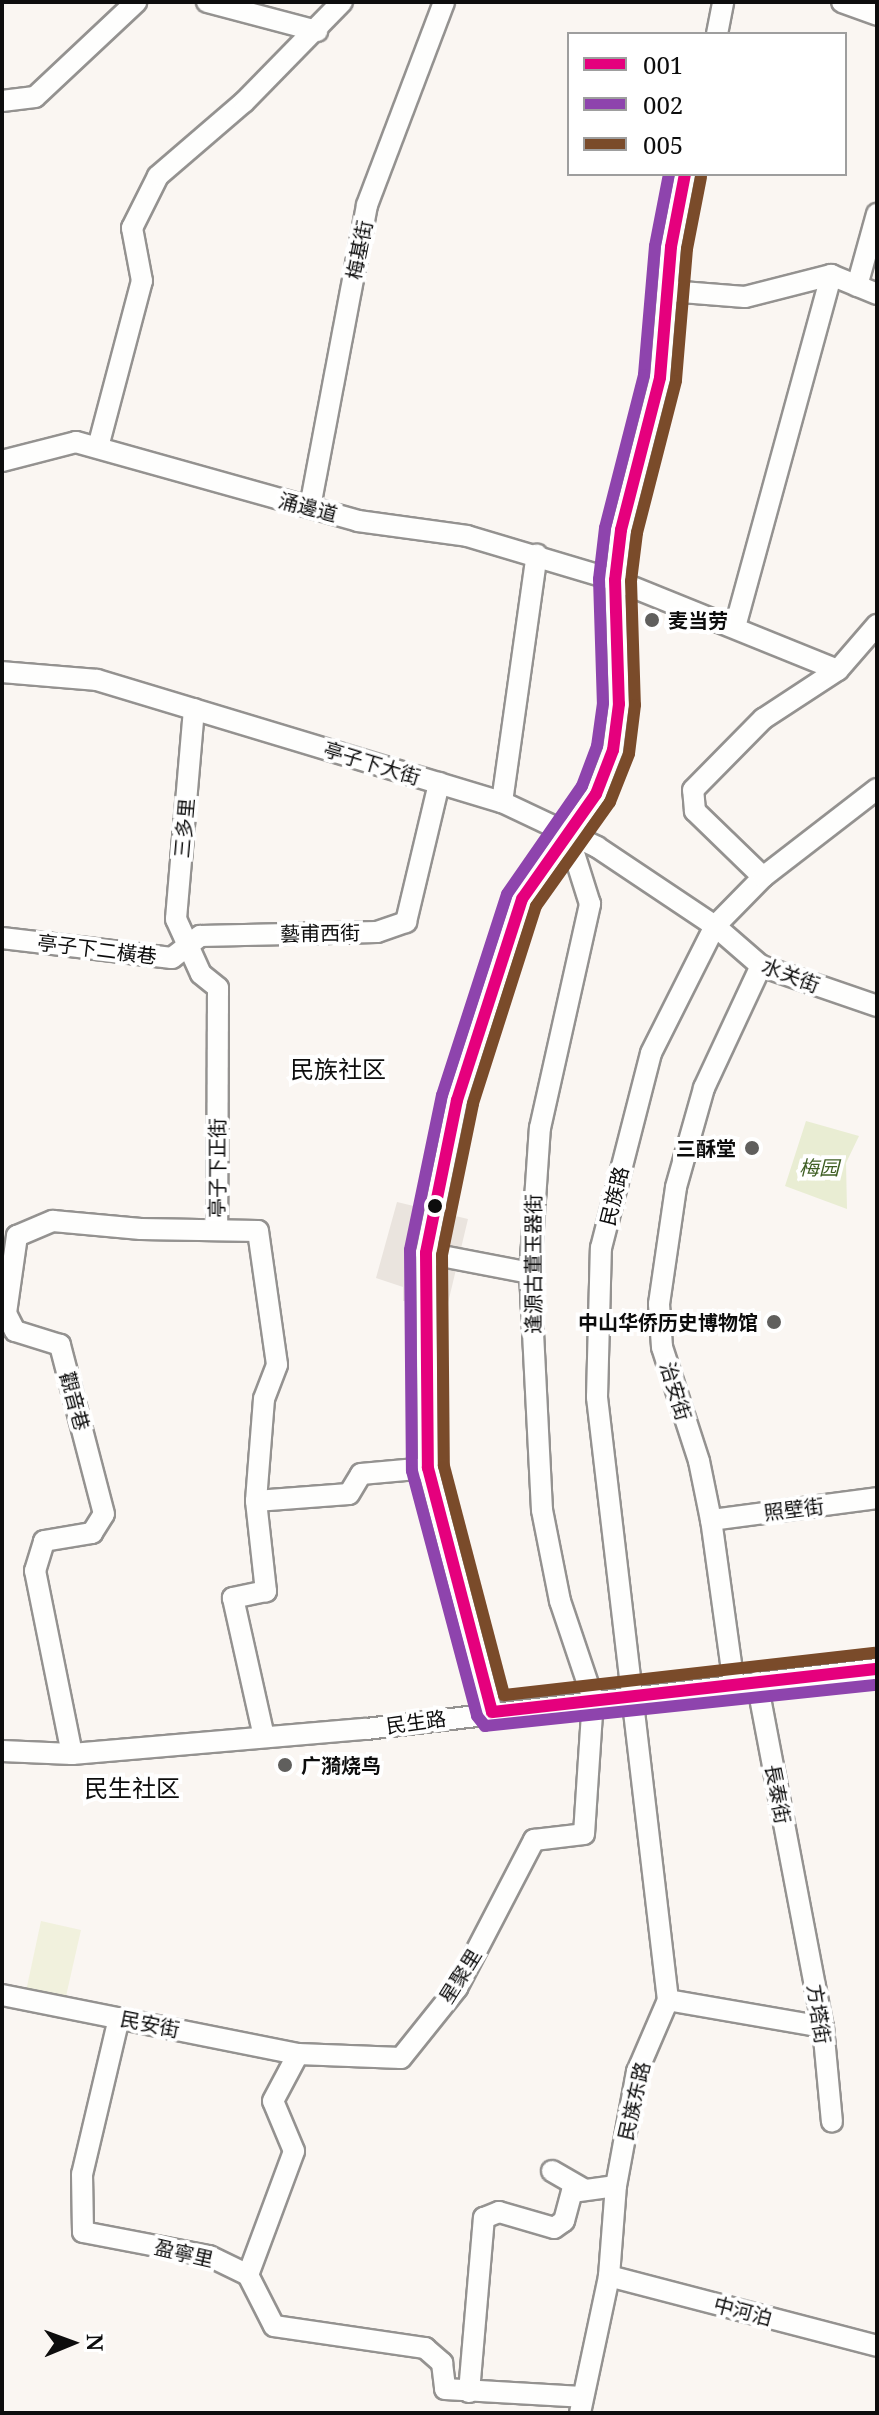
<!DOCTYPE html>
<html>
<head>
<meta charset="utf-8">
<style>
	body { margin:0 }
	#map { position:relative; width:879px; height:2415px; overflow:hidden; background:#faf6f2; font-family:"Noto Serif","Noto Sans SC",serif }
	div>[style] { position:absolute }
	.green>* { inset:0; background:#e9edd3 }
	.pitch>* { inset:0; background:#f1f1dd }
	.plaza>* { inset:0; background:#eae4de }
	.roads { filter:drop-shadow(2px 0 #949290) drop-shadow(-2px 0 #949290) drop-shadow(0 2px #949290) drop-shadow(0 -2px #949290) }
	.minor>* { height:20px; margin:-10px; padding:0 10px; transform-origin:10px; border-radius:10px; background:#fefefd }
	.bus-1>* { height:12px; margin:-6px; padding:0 6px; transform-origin:6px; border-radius:6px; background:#e5007d }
	.bus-2>* { height:12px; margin:-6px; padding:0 6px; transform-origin:6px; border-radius:6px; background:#8e44ad }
	.bus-3>* { height:12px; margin:-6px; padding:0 6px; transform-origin:6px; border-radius:6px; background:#7a4b2a }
	.dots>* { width:22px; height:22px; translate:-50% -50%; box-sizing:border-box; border:4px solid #fff; border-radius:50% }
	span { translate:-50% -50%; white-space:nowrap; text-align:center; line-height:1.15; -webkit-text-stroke:8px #fff; paint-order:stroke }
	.street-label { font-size:20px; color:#0d0d0d }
	.poi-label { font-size:20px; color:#0d0d0d; font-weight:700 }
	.left { translate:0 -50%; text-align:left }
	.right { translate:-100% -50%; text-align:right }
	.park-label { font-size:20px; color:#3e5e23; font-style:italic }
	.quarter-label { font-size:24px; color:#0d0d0d }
	.frame { position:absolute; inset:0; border:4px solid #0d0d0d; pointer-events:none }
	.legend { position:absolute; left:567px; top:32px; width:280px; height:144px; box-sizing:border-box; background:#fff; border:2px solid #9e9e9e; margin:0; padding:10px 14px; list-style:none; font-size:24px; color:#0d0d0d }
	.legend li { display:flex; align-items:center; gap:16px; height:40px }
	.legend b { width:40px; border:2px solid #9e9e9e }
	.north { position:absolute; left:32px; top:2303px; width:80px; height:80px; -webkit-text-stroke:6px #fff; paint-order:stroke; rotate:89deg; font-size:22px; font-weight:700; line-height:32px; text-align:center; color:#0d0d0d }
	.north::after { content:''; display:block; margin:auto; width:28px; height:36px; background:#0d0d0d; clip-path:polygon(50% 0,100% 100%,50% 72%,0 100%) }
</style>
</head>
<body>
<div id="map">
	<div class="green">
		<div style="clip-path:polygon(806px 1121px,859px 1136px,846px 1163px,847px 1209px,785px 1186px)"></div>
	</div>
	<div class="pitch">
		<div style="clip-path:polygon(41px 1921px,81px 1930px,64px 2005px,25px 1996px)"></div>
	</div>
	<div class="plaza">
		<div style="clip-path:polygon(397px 1202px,468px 1219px,448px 1303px,403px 1301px,403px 1287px,376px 1278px)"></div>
	</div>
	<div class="roads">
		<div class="minor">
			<div style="left:207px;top:2px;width:114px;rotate:14.8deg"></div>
			<div style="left:842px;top:2px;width:37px;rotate:20deg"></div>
			<div style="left:717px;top:34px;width:33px;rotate:-79deg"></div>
			<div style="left:2px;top:101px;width:33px;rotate:-7deg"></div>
			<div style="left:35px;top:97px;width:139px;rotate:-43.2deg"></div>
			<div style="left:857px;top:286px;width:75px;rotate:-74.5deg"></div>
			<div style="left:669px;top:291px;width:76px;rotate:4.5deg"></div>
			<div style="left:745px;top:297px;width:89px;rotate:-14.3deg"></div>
			<div style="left:831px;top:275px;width:50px;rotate:22.4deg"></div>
			<div style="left:98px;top:447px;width:172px;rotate:-75.2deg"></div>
			<div style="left:142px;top:281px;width:54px;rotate:-100.7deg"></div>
			<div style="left:132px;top:228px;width:58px;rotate:-63.4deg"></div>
			<div style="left:158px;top:176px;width:113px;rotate:-40.7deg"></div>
			<div style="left:244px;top:102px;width:140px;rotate:-45.6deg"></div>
			<div style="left:2px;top:461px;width:76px;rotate:-14.4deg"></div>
			<div style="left:76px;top:442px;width:293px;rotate:15.6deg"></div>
			<div style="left:358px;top:521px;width:110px;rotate:7.8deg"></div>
			<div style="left:467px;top:536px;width:154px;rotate:16.6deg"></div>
			<div style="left:615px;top:580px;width:240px;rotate:22deg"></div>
			<div style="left:310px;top:507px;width:307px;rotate:-79.3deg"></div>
			<div style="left:367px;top:205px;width:217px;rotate:-69.2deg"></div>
			<div style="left:735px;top:627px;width:365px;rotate:-74.7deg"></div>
			<div style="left:2px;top:672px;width:95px;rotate:4.8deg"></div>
			<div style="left:97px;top:680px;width:423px;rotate:16.8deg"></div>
			<div style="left:502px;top:802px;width:105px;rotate:25.3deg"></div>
			<div style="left:597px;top:847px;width:142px;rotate:33.8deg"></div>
			<div style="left:715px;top:926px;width:61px;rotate:41deg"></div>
			<div style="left:761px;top:966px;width:123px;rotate:19deg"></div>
			<div style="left:194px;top:709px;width:211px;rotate:94.9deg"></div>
			<div style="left:176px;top:919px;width:60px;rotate:65.6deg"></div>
			<div style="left:201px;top:974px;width:22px;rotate:39deg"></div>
			<div style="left:218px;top:988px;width:242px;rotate:90.2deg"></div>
			<div style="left:502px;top:802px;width:250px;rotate:-82deg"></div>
			<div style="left:763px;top:877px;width:95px;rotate:-135.9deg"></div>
			<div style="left:695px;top:811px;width:21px;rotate:-95deg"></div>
			<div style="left:693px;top:790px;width:100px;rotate:-45.4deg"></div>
			<div style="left:763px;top:719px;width:90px;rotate:-33.2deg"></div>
			<div style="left:838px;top:670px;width:60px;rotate:-49.1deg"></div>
			<div style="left:2px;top:938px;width:171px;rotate:6.7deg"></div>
			<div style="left:172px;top:958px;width:36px;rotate:-38deg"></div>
			<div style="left:200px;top:936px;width:177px;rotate:-1.3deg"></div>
			<div style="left:377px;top:932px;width:31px;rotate:-19deg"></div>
			<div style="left:406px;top:922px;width:143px;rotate:-76.6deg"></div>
			<div style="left:426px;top:1253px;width:106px;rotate:10.9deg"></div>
			<div style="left:256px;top:1501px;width:93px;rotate:-4.3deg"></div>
			<div style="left:349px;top:1494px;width:23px;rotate:-59deg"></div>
			<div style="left:361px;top:1474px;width:67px;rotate:-5.1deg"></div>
			<div style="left:711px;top:1520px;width:167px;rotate:-7.5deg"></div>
			<div style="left:757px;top:1682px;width:351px;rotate:79.2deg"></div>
			<div style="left:823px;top:2027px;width:95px;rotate:84.6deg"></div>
			<div style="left:734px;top:1685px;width:167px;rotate:-97.9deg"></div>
			<div style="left:711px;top:1520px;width:60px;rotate:-101.5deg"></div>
			<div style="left:699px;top:1461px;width:120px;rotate:-108deg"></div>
			<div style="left:662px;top:1347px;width:43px;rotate:-94deg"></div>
			<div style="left:659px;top:1304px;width:118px;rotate:-81.7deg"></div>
			<div style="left:676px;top:1187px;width:103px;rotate:-74.2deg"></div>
			<div style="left:704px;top:1088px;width:135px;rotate:-65deg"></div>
			<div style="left:492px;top:1712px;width:252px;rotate:-104.7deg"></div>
			<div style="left:428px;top:1468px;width:215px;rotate:-90.5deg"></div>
			<div style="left:426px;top:1253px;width:156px;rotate:-78.5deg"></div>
			<div style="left:457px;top:1100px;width:211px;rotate:-72.1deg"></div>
			<div style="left:522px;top:899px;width:128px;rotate:-54.8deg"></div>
			<div style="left:596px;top:794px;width:47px;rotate:-68.9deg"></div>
			<div style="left:613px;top:750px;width:46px;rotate:-82.6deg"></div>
			<div style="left:619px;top:704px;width:124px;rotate:-91.8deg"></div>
			<div style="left:615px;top:580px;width:50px;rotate:-83.2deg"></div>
			<div style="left:621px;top:530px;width:157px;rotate:-75.6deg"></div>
			<div style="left:660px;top:378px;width:131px;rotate:-85.2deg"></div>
			<div style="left:671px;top:247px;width:74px;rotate:-79.1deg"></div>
			<div style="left:2px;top:1751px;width:70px;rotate:2.5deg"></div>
			<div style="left:72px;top:1754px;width:295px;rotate:-4.9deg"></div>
			<div style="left:366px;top:1729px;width:515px;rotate:-6.7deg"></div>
			<div style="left:72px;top:1754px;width:187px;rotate:-101.4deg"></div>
			<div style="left:35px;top:1571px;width:31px;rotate:-73deg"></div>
			<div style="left:44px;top:1541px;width:49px;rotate:-9.5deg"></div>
			<div style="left:92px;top:1533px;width:22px;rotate:-58deg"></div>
			<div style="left:104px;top:1514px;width:175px;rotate:-104.6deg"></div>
			<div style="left:60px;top:1345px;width:47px;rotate:-162.7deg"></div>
			<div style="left:15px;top:1331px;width:20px;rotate:-117deg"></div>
			<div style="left:6px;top:1313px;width:78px;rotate:-81.9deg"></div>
			<div style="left:17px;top:1236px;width:39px;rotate:-23deg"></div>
			<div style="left:53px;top:1221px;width:88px;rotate:5.2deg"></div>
			<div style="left:141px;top:1229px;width:117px;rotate:1deg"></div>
			<div style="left:258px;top:1231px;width:135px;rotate:81.9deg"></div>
			<div style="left:277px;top:1365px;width:36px;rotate:111deg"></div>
			<div style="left:264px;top:1399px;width:102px;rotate:94.5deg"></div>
			<div style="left:256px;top:1501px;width:91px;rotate:83.7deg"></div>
			<div style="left:266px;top:1591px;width:34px;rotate:168deg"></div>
			<div style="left:233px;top:1598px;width:142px;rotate:77.4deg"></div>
			<div style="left:2px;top:1995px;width:302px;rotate:11.3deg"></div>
			<div style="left:298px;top:2054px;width:103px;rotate:2.2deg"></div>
			<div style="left:401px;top:2058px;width:90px;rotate:-51.3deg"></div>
			<div style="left:457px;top:1988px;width:167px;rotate:-62.5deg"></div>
			<div style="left:534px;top:1840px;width:50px;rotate:-6.8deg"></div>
			<div style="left:584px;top:1834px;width:135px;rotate:-86.2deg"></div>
			<div style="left:593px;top:1699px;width:103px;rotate:-108.6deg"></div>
			<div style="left:560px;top:1601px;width:93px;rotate:-101.2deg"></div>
			<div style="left:542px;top:1510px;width:237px;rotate:-92.9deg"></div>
			<div style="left:530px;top:1273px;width:145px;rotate:-86.1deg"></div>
			<div style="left:540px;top:1128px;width:230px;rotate:-77.4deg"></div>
			<div style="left:590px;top:904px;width:77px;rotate:-107.5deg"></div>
			<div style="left:668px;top:2000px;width:157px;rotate:9.9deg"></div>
			<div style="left:119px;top:2018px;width:160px;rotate:103.3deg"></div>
			<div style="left:82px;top:2174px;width:58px;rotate:89deg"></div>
			<div style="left:83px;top:2232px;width:128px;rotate:10.8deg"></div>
			<div style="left:209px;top:2256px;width:43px;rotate:26deg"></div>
			<div style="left:248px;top:2275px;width:57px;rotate:63deg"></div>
			<div style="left:274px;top:2326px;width:153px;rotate:8.3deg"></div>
			<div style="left:425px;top:2348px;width:23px;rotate:41deg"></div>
			<div style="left:442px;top:2363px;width:26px;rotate:83deg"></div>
			<div style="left:445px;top:2389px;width:137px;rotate:3.3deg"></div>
			<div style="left:552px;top:2171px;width:36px;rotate:30deg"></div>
			<div style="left:248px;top:2275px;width:132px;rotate:-69.6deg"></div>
			<div style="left:294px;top:2151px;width:54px;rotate:-112.8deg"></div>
			<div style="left:273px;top:2101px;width:53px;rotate:-62deg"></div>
			<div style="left:609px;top:2276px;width:277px;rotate:14.6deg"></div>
			<div style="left:469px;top:2392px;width:175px;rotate:-85.1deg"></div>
			<div style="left:484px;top:2218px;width:16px;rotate:-22deg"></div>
			<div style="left:499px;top:2212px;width:57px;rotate:16.2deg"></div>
			<div style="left:554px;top:2228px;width:12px;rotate:-35deg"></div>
			<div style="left:564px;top:2221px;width:30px;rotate:-75deg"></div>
			<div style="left:572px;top:2192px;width:44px;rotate:-7.8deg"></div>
			<div style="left:580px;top:2413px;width:140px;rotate:-78deg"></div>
			<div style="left:609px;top:2276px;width:90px;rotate:-85.6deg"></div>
			<div style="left:616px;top:2186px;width:116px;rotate:-79.6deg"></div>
			<div style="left:637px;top:2072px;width:78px;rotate:-66.7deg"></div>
			<div style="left:668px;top:2000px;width:607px;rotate:-96.72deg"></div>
			<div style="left:597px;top:1397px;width:149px;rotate:-88.5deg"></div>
			<div style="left:601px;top:1248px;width:201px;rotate:-75.6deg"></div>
			<div style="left:651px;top:1053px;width:142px;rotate:-63.3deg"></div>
			<div style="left:715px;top:926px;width:69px;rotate:-45.6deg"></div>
			<div style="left:763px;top:877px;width:144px;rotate:-37.7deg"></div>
		</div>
	</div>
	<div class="bus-1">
		<div style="left:685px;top:174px;width:74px;rotate:100.9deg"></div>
		<div style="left:671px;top:247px;width:131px;rotate:94.8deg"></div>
		<div style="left:660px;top:378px;width:157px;rotate:104.4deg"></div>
		<div style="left:621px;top:530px;width:50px;rotate:96.8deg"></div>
		<div style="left:615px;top:580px;width:124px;rotate:88.2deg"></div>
		<div style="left:619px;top:704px;width:46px;rotate:97.4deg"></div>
		<div style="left:613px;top:750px;width:47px;rotate:111.1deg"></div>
		<div style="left:596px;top:794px;width:128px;rotate:125.2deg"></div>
		<div style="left:522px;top:899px;width:211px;rotate:107.9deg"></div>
		<div style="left:457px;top:1100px;width:156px;rotate:101.5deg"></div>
		<div style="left:426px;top:1253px;width:215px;rotate:89.5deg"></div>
		<div style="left:428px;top:1468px;width:252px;rotate:75.3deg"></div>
		<div style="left:492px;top:1712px;width:387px;rotate:-6.4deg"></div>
	</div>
	<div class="bus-2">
		<div style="left:669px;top:174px;width:73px;rotate:101deg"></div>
		<div style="left:655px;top:246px;width:129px;rotate:94.9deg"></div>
		<div style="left:644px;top:375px;width:158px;rotate:104.3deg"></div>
		<div style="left:605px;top:528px;width:51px;rotate:96.7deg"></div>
		<div style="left:599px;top:579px;width:124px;rotate:88.2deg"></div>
		<div style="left:603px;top:703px;width:43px;rotate:97.9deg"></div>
		<div style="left:597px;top:746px;width:43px;rotate:110.6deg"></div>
		<div style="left:582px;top:786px;width:131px;rotate:124.8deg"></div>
		<div style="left:507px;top:894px;width:211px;rotate:107.9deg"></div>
		<div style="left:442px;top:1095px;width:158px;rotate:101.7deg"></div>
		<div style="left:410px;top:1250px;width:221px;rotate:89.5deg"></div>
		<div style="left:412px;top:1471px;width:253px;rotate:75.1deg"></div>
		<div style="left:477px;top:1716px;width:13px;rotate:51deg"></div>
		<div style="left:485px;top:1726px;width:394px;rotate:-6deg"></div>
	</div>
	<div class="bus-3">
		<div style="left:701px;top:177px;width:73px;rotate:101deg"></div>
		<div style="left:687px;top:249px;width:132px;rotate:94.8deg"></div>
		<div style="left:676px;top:381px;width:157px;rotate:104.4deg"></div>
		<div style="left:637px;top:533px;width:48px;rotate:97.1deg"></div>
		<div style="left:631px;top:581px;width:124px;rotate:88.2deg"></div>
		<div style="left:635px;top:705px;width:49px;rotate:97deg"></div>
		<div style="left:629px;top:754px;width:52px;rotate:111.6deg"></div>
		<div style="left:610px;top:802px;width:128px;rotate:125.4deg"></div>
		<div style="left:536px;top:906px;width:208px;rotate:107.7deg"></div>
		<div style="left:473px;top:1104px;width:154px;rotate:101.6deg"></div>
		<div style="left:442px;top:1255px;width:211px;rotate:89.5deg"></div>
		<div style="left:444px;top:1466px;width:237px;rotate:75.3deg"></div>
		<div style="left:504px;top:1695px;width:373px;rotate:-6.5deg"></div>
	</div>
	<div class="dots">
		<div style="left:652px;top:620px;background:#605f5d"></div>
		<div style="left:752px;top:1148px;background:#605f5d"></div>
		<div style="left:435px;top:1206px;background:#0d0d0d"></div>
		<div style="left:774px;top:1322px;background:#605f5d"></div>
		<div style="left:285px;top:1765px;background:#605f5d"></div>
	</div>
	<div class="street-label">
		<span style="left:359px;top:250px;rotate:-79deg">梅基街</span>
		<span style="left:308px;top:507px;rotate:15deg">涌邊道</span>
		<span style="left:372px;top:763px;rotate:17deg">亭子下大街</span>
		<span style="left:184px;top:828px;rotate:-85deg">三多里</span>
		<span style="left:320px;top:933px;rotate:-1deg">藝甫西街</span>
		<span style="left:97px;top:949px;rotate:7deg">亭子下二橫巷</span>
		<span style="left:791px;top:975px;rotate:21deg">水关街</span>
		<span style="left:217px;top:1168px;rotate:-90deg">亭子下正街</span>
		<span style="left:614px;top:1196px;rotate:-76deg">民族路</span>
		<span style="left:533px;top:1264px;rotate:-90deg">逢源古董玉器街</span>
		<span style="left:676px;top:1391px;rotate:73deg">治安街</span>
		<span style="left:75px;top:1401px;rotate:75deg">觀音巷</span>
		<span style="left:794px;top:1509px;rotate:-7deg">照壁街</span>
		<span style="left:416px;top:1722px;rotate:-8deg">民生路</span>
		<span style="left:778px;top:1794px;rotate:79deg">長泰街</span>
		<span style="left:460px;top:1976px;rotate:-58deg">星聚里</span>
		<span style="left:819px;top:2014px;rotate:81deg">方塔街</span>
		<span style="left:150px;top:2024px;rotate:11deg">民安街</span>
		<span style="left:634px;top:2101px;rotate:-77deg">民族东路</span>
		<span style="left:184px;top:2253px;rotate:13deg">盈寧里</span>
		<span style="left:743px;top:2311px;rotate:15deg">中河泊</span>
	</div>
	<div class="poi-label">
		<span class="left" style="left:668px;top:620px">麦当劳</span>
		<span class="right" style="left:736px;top:1148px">三酥堂</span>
		<span class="right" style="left:758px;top:1322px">中山华侨历史博物馆</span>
		<span class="left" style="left:301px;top:1765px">广漪烧鸟</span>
	</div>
	<div class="park-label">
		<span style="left:819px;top:1167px">梅园</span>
	</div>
	<div class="quarter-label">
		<span style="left:338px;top:1069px">民族社区</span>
		<span style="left:132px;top:1788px">民生社区</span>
	</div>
	<div class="frame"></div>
	<ul class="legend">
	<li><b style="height:10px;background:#e5007d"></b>001</li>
	<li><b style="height:10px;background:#8e44ad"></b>002</li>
	<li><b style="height:10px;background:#7a4b2a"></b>005</li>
	</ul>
	<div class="north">N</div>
</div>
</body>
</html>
